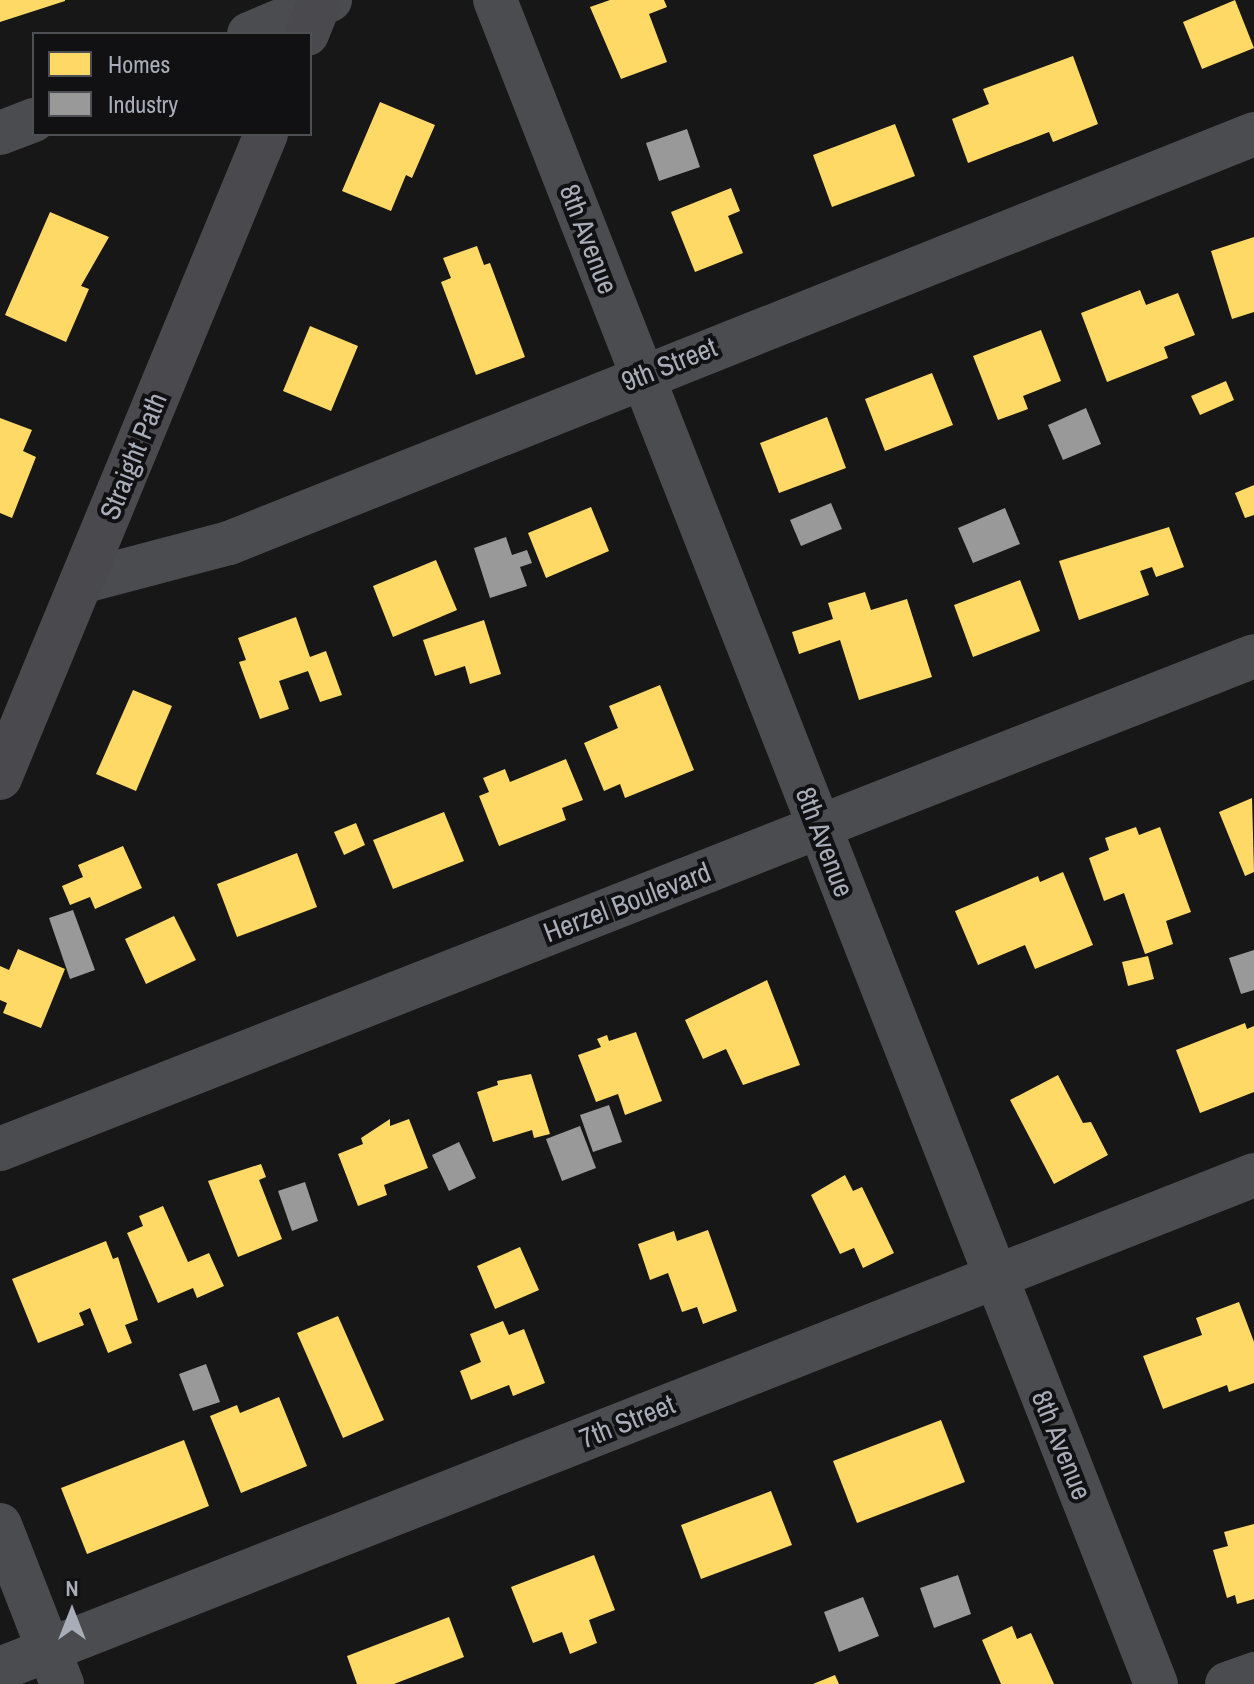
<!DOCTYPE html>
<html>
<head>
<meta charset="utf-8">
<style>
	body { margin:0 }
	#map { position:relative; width:1254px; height:1684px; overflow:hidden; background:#171717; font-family:"Archivo Narrow",sans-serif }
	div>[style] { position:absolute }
	.homes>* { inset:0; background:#ffd966 }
	.industry>* { inset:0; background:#999 }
	.minor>* { height:44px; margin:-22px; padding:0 22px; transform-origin:22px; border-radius:22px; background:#4b4c50 }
	.tertiary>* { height:44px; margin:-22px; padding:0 22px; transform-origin:22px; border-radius:22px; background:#4b4c50 }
	.secondary>* { height:44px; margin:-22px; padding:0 22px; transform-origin:22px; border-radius:22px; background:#4a4a4e }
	span { translate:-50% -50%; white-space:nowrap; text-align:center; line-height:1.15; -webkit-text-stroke:8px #111113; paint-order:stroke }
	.street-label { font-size:28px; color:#a8adb8 }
	.legend { position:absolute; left:32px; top:32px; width:280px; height:104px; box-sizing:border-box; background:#111113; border:2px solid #4d4f55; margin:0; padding:10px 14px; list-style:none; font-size:24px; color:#a8adb8 }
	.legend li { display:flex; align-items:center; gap:16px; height:40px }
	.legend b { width:40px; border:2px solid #4d4f55 }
	.north { position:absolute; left:32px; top:1572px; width:80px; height:80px; -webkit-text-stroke:6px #111113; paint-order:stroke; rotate:0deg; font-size:22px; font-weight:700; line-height:32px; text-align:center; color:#a8adb8 }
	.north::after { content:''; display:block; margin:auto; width:28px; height:36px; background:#a8adb8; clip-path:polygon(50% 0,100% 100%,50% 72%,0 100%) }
</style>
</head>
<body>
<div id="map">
	<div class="homes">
		<div style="clip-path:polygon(0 0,65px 0,65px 1px,0 22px)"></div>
		<div style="clip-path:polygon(610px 0,664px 0,667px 7px,649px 14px,667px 62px,621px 79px,590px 7px)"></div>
		<div style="clip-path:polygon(1235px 0,1254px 48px,1202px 69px,1183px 22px)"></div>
		<div style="clip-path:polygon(1073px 56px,1098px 124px,1053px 142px,1049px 132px,968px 163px,952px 119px,989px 104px,983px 89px)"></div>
		<div style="clip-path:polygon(380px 102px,435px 125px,412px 178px,406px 175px,391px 211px,342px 191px)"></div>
		<div style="clip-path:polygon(895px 124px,915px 176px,832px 207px,813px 155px)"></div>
		<div style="clip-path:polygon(731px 188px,740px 211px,728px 216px,743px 253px,695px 272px,671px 212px)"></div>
		<div style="clip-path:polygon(50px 212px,109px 237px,81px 286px,89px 289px,66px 342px,5px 315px)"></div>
		<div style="clip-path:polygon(1254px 237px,1254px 312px,1232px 319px,1211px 251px)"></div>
		<div style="clip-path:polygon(477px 246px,484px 265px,490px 263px,525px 357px,476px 375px,441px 282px,451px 278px,443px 258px)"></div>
		<div style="clip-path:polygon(1140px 290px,1146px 305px,1178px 293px,1195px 335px,1164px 347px,1168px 358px,1107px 382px,1081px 313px)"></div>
		<div style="clip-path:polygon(310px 326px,358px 346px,331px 411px,283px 391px)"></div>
		<div style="clip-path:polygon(1041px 330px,1061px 381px,1023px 396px,1028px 409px,998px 420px,973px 356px)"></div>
		<div style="clip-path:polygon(932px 373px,953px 425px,885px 451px,865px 399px)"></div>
		<div style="clip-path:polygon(1226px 381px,1234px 400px,1200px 415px,1191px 396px)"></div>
		<div style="clip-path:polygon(827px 417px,846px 468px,779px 493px,760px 443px)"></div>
		<div style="clip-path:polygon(0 418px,32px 430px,23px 451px,36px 457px,12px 518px,0 513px)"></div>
		<div style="clip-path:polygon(1254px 485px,1254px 515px,1245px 518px,1235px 493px)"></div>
		<div style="clip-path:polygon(591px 507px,609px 551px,546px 578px,528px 533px)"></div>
		<div style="clip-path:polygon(1169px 527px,1184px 567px,1156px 577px,1152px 567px,1140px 571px,1149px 595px,1079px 620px,1059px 561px)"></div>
		<div style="clip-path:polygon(436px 560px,457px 610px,393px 637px,373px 586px)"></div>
		<div style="clip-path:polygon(1020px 580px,1040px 631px,973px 657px,954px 605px)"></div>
		<div style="clip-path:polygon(865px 592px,871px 610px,907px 599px,932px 677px,859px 700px,840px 640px,799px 654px,792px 632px,833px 619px,828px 603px)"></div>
		<div style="clip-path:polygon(296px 617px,310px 657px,326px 651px,342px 695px,320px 702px,308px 671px,279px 681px,289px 709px,260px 719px,239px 662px,246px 660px,238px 638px)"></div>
		<div style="clip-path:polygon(484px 620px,501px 674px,470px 684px,465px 666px,435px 676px,423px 640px)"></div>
		<div style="clip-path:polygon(660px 685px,694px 770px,625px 798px,620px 784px,604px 791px,584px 743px,618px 728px,609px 706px)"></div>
		<div style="clip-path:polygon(133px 690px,172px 706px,136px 791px,96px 774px)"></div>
		<div style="clip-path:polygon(566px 759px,583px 800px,562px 808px,566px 820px,499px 846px,479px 796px,489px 792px,483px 778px,505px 769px,510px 782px)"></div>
		<div style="clip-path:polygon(1252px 798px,1254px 872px,1245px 876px,1219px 812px)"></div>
		<div style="clip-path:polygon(444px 812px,464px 861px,393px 889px,373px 840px)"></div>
		<div style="clip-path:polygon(356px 823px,365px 845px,344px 855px,334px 832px)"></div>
		<div style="clip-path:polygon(1136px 827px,1139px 835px,1160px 827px,1191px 912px,1166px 921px,1173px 944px,1145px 954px,1124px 893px,1104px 901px,1089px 858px,1109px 850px,1105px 838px)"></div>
		<div style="clip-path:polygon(123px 846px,142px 888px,95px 909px,90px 897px,70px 905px,62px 886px,83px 877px,78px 865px)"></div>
		<div style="clip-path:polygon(297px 853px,317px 907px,237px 937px,217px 884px)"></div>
		<div style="clip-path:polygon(1063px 872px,1093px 945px,1035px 969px,1025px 945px,978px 965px,955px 911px,1038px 876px,1040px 882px)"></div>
		<div style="clip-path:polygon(174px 916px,196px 960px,146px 984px,125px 939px)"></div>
		<div style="clip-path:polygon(18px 949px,65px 969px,41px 1028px,3px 1013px,7px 1003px,0 1000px,0 966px,9px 970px)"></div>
		<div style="clip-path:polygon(1148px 956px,1154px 979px,1128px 986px,1122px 962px)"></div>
		<div style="clip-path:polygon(767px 980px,800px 1065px,743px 1085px,726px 1049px,703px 1059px,685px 1020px)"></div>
		<div style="clip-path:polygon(1245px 1023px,1247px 1029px,1254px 1026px,1254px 1092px,1200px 1113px,1176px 1050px)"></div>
		<div style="clip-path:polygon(636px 1032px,662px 1101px,625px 1115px,618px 1094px,596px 1102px,578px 1055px,601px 1047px,597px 1039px,607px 1035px,609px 1041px)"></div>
		<div style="clip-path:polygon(531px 1074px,550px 1134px,534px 1138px,532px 1130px,493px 1142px,477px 1092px,498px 1085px,497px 1081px)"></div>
		<div style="clip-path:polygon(1058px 1075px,1083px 1123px,1091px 1122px,1108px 1155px,1054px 1184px,1010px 1100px)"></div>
		<div style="clip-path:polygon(390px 1119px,390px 1126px,409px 1119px,428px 1168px,384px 1185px,387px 1195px,358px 1206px,338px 1154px,363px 1144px,361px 1138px)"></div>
		<div style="clip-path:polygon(261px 1164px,266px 1177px,259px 1180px,282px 1239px,238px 1257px,208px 1181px)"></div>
		<div style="clip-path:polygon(845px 1175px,853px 1191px,862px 1187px,894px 1253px,863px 1268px,854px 1248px,840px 1254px,811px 1195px)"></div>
		<div style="clip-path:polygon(163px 1206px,188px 1262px,209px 1253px,224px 1286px,197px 1298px,193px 1288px,158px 1303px,127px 1233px,143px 1226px,139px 1216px)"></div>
		<div style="clip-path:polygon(708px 1230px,737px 1311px,703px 1324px,697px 1307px,682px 1312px,668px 1273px,650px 1280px,638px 1244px,674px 1231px,677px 1241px)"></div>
		<div style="clip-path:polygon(106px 1241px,113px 1259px,118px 1257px,138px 1320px,125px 1325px,132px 1343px,108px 1353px,90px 1308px,79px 1313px,84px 1325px,38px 1343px,12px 1279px)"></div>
		<div style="clip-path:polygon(520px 1247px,539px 1290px,495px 1309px,477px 1266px)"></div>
		<div style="clip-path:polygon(1239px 1302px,1254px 1342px,1254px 1383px,1229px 1392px,1227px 1385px,1163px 1409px,1143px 1356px,1202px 1335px,1196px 1318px)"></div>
		<div style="clip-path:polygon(338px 1316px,384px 1420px,343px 1438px,297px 1333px)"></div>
		<div style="clip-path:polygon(503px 1321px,509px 1335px,524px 1329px,545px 1383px,513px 1396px,509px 1385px,471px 1400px,460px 1371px,481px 1362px,470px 1334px)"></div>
		<div style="clip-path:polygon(279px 1397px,307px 1466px,241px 1493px,210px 1416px,237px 1405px,240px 1413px)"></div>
		<div style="clip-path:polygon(941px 1420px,965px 1482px,857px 1523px,833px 1461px)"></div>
		<div style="clip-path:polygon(184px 1440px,209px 1506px,87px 1554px,61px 1488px)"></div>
		<div style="clip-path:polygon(771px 1491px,792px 1545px,701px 1579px,681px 1525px)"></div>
		<div style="clip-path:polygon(1254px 1524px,1254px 1599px,1237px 1604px,1235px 1595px,1227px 1598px,1213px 1550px,1228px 1546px,1224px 1532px)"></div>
		<div style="clip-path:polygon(594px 1555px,615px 1610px,589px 1620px,597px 1643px,570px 1654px,562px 1632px,533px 1643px,511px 1587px)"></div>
		<div style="clip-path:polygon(449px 1617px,464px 1657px,394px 1684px,357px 1684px,347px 1656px)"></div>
		<div style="clip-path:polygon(1012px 1626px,1017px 1639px,1031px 1633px,1054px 1684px,1001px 1684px,982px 1640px)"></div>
		<div style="clip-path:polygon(835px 1675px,839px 1684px,813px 1684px)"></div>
	</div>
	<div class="industry">
		<div style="clip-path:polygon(687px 129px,700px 167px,659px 181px,646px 143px)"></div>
		<div style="clip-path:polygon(1086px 408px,1101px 444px,1063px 460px,1048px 425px)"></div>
		<div style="clip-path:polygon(831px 503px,842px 529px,801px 546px,790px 520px)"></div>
		<div style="clip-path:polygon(1005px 508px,1020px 544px,973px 563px,958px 528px)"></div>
		<div style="clip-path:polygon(506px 537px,512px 555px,527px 550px,532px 563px,520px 567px,527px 586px,490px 598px,474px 548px)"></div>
		<div style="clip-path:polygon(73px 910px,95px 970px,70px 979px,49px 918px)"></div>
		<div style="clip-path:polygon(1254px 950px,1254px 990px,1241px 994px,1229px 958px)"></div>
		<div style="clip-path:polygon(609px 1105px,622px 1142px,593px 1152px,580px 1115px)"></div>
		<div style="clip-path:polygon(580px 1126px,596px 1168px,562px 1181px,546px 1139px)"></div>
		<div style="clip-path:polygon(459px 1142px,476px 1178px,449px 1191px,432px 1155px)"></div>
		<div style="clip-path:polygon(305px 1182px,318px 1221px,292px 1231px,278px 1191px)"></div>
		<div style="clip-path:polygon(206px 1364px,220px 1402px,193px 1411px,179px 1374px)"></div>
		<div style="clip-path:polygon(958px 1575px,971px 1614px,934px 1628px,920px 1588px)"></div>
		<div style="clip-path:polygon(863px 1597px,879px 1636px,839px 1652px,824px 1612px)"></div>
	</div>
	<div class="minor">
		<div style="left:495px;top:0;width:1809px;rotate:68.57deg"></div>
		<div style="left:249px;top:34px;width:88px;rotate:-22.8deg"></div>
		<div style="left:0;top:133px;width:36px;rotate:-21deg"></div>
		<div style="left:81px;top:582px;width:153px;rotate:-14.8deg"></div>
		<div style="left:229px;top:543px;width:1104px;rotate:-21.75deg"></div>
		<div style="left:0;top:1525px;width:171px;rotate:68.7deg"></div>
		<div style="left:0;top:1669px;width:1348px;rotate:-21.5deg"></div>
		<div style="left:1227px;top:1684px;width:29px;rotate:-20deg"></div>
	</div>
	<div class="tertiary">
		<div style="left:0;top:1149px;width:1347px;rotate:-21.46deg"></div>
	</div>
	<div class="secondary">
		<div style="left:307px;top:34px;width:37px;rotate:-68deg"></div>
		<div style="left:0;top:778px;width:697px;rotate:-67.56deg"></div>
	</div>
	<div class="street-label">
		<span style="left:589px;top:239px;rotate:69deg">8th Avenue</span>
		<span style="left:669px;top:364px;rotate:-22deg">9th Street</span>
		<span style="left:133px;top:456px;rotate:-68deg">Straight Path</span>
		<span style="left:825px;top:842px;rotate:69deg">8th Avenue</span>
		<span style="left:627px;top:902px;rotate:-21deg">Herzel Boulevard</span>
		<span style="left:627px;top:1421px;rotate:-22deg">7th Street</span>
		<span style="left:1062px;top:1445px;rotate:68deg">8th Avenue</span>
	</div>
	<ul class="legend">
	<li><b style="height:22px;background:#ffd966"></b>Homes</li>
	<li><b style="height:22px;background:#999"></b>Industry</li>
	</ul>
	<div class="north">N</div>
</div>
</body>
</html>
